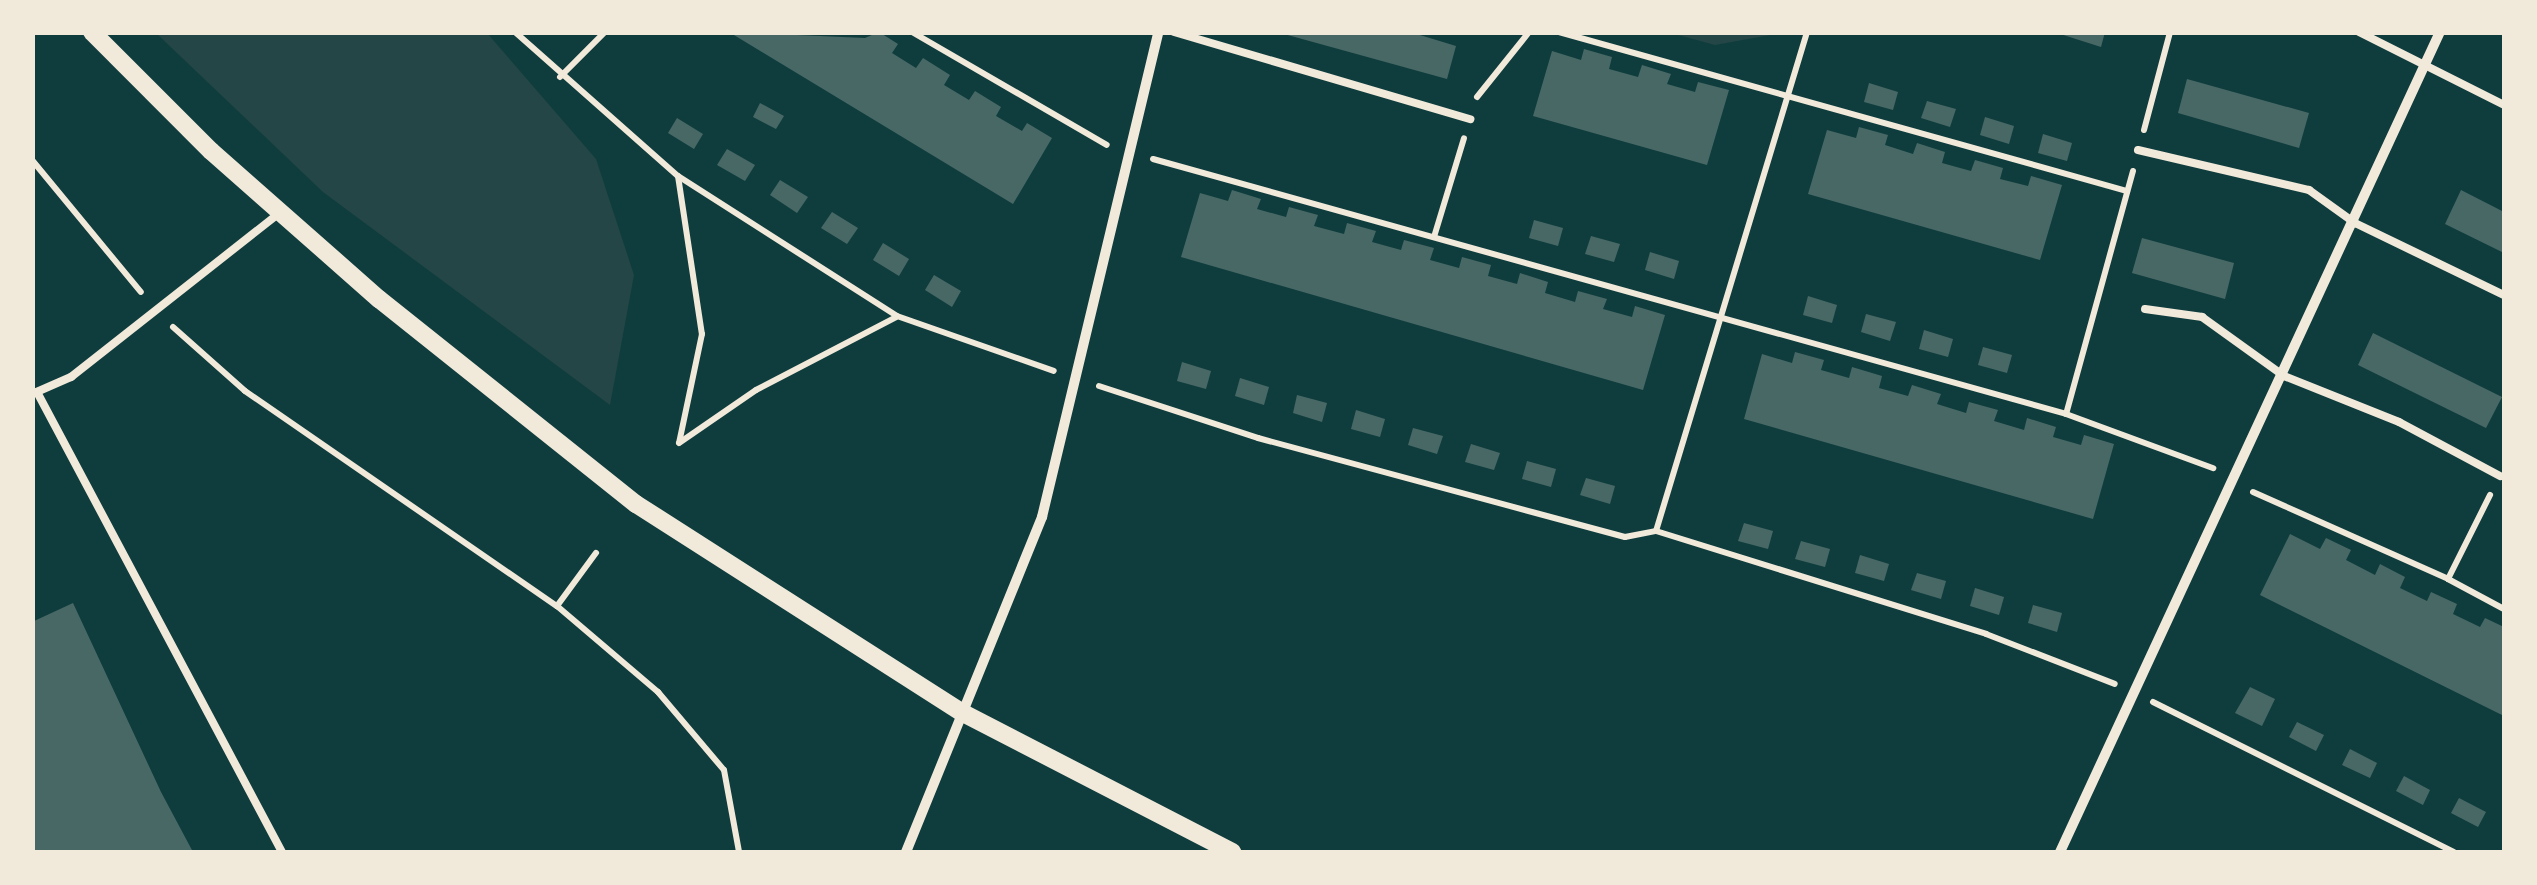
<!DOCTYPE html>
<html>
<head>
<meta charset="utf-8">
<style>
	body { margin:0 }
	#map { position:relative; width:2537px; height:885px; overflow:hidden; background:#0f3d3e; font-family:"Nunito Sans",sans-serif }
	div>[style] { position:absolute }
	.green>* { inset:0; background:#244646 }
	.building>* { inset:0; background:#486865 }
	.path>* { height:6px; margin:-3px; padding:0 3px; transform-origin:3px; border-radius:3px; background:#f1e9da }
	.service>* { height:8px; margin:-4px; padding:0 4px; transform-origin:4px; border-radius:4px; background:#f1e9da }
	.minor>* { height:10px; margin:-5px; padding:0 5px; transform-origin:5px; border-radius:5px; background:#f1e9da }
	.tertiary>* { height:18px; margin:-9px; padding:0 9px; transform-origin:9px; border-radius:9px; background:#f1e9da }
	span { translate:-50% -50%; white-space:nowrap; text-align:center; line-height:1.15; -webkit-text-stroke:10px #f1e9da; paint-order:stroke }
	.frame { position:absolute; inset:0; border:35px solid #f1e9da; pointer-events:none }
</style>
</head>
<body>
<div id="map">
	<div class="green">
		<div style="clip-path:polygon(156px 33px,487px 33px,596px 159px,634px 275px,610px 405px,323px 192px)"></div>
		<div style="clip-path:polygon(1671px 33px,1782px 33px,1715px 45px)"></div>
	</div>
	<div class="building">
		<div style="clip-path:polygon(729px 32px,865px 38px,879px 32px,898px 44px,892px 53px,916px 68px,923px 58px,950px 75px,944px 85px,969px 100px,975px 91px,1001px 107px,996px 116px,1022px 131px,1027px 123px,1052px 138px,1013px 204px)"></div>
		<div style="clip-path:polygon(1410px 32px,1456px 46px,1447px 79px,1284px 34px)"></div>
		<div style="clip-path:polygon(2054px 32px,2105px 32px,2101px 47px)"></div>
		<div style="clip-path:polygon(1584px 49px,1612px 57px,1609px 69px,1638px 77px,1642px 65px,1671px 74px,1667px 84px,1695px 92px,1698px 82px,1729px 90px,1707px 165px,1533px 116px,1552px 51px,1581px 60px)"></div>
		<div style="clip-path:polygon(2187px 79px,2309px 113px,2299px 148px,2178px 113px)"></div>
		<div style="clip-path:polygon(1869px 83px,1898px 92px,1893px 110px,1864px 102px)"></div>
		<div style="clip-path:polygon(1927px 101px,1956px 109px,1950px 127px,1921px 118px)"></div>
		<div style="clip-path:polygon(760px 103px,784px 116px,776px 129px,753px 117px)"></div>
		<div style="clip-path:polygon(1985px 117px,2014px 126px,2009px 144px,1980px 135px)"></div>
		<div style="clip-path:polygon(677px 118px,703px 134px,694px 149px,668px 133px)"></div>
		<div style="clip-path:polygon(1859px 127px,1888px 135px,1885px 145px,1913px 154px,1917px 143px,1945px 152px,1942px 163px,1971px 171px,1975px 160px,2003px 168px,2000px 179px,2028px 186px,2031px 176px,2062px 185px,2040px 260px,1808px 194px,1827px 130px,1856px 138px)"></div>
		<div style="clip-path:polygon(2043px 134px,2072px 143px,2067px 161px,2038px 153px)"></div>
		<div style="clip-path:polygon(727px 149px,755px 165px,745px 181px,717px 165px)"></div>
		<div style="clip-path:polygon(780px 180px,808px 197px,797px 213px,770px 195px)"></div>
		<div style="clip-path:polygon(1232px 190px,1261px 199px,1257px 209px,1286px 217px,1289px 207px,1318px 215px,1314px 226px,1344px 234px,1347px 223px,1376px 231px,1372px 242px,1401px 250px,1404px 240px,1434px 248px,1430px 260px,1459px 268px,1462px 257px,1491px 265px,1488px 276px,1517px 284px,1520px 273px,1548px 282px,1545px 293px,1575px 302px,1578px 291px,1607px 299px,1603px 309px,1632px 317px,1635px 306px,1665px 315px,1643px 390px,1181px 257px,1200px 193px,1228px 201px)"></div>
		<div style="clip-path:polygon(2461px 190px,2504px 212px,2504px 253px,2445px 224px)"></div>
		<div style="clip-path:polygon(832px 212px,858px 228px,847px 244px,821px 228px)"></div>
		<div style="clip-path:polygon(1534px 220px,1563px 228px,1558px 246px,1529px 238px)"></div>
		<div style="clip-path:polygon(1591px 236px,1620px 244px,1614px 262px,1585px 254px)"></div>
		<div style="clip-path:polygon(2142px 238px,2234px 263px,2225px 299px,2132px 273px)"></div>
		<div style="clip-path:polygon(883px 243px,909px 259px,899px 276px,873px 260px)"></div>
		<div style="clip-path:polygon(1650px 252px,1679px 261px,1674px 279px,1645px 270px)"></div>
		<div style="clip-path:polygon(934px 275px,961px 291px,952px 307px,925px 290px)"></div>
		<div style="clip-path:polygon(1808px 296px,1837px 305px,1832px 323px,1803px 315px)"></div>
		<div style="clip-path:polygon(1866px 314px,1896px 322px,1890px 341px,1861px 332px)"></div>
		<div style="clip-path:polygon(1924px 330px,1953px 339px,1948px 357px,1919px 349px)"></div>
		<div style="clip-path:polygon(2373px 333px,2502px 397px,2486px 428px,2358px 365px)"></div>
		<div style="clip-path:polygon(1983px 347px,2012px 355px,2007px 373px,1978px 365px)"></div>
		<div style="clip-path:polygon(1795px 352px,1824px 360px,1821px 370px,1849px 378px,1852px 367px,1882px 376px,1879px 388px,1908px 396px,1912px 385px,1941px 394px,1937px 404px,1966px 413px,1969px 402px,1998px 410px,1994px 421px,2024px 430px,2027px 418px,2056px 427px,2053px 437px,2081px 445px,2084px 435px,2114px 444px,2093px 519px,1744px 419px,1762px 354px,1792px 363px)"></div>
		<div style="clip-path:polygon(1182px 362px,1211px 371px,1206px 389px,1177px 381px)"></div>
		<div style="clip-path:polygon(1240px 378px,1269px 387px,1264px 405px,1235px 396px)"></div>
		<div style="clip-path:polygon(1297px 395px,1327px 403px,1322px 422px,1293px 413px)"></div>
		<div style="clip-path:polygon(1356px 410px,1385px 419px,1380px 437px,1351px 429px)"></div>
		<div style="clip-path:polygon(1413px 428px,1443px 436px,1437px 454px,1408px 445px)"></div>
		<div style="clip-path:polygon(1471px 444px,1500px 453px,1494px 470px,1465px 462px)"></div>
		<div style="clip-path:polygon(1527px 461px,1556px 469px,1551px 487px,1522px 479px)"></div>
		<div style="clip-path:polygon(1586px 478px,1615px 486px,1610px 504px,1580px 495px)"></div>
		<div style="clip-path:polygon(1744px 523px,1773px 531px,1768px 549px,1738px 541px)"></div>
		<div style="clip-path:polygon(2290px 534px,2320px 549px,2326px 538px,2351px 550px,2346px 560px,2375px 575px,2380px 564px,2405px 577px,2400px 588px,2427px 601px,2431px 592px,2457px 604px,2453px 614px,2480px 627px,2485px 618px,2504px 627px,2504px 716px,2260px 595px)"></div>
		<div style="clip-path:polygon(1801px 541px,1830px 549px,1825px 567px,1795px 559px)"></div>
		<div style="clip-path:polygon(1860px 555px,1889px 564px,1884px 581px,1855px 573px)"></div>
		<div style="clip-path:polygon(1917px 573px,1946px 581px,1941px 599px,1911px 590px)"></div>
		<div style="clip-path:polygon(1975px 588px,2004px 597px,1999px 615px,1970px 606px)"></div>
		<div style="clip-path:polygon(73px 603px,161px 792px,193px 852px,32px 852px,32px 622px)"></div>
		<div style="clip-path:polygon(2033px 605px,2062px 613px,2057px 632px,2028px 623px)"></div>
		<div style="clip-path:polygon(2250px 687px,2275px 699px,2262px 726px,2235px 713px)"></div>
		<div style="clip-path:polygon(2297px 722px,2324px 735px,2316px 751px,2289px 737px)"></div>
		<div style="clip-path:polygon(2350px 749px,2377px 763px,2370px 778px,2342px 765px)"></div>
		<div style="clip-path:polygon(2404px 776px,2430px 790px,2423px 805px,2396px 791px)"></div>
		<div style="clip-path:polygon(2459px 798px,2486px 812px,2478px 827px,2451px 813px)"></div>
	</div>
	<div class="path">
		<div style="left:515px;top:32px;width:217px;rotate:41.5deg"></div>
		<div style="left:678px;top:176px;width:260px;rotate:32.6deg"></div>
		<div style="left:897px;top:316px;width:166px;rotate:19.3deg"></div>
		<div style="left:912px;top:32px;width:225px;rotate:30.1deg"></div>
		<div style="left:1559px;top:32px;width:590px;rotate:15.64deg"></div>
		<div style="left:560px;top:77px;width:64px;rotate:-45deg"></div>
		<div style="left:1477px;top:97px;width:83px;rotate:-51.3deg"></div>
		<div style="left:2144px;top:130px;width:101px;rotate:-75.1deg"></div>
		<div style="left:1153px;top:159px;width:948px;rotate:15.6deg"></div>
		<div style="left:32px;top:160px;width:171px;rotate:50.5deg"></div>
		<div style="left:2133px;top:171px;width:252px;rotate:105.4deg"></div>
		<div style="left:2066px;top:414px;width:157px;rotate:20.2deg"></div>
		<div style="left:678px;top:176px;width:160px;rotate:81.4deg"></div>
		<div style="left:702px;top:334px;width:111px;rotate:101.9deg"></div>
		<div style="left:1434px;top:237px;width:103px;rotate:-73.1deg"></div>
		<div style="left:173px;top:327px;width:96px;rotate:41.6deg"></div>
		<div style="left:245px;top:391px;width:379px;rotate:34.6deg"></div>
		<div style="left:557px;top:606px;width:133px;rotate:40.4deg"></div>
		<div style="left:658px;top:692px;width:102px;rotate:49.8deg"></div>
		<div style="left:724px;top:770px;width:83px;rotate:79.6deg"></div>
		<div style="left:1099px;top:386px;width:167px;rotate:18.1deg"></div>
		<div style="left:1258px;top:438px;width:380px;rotate:15.1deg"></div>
		<div style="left:1625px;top:537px;width:32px;rotate:-11deg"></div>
		<div style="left:1656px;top:531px;width:346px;rotate:17.3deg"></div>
		<div style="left:1986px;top:634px;width:138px;rotate:21.2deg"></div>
		<div style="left:679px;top:443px;width:93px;rotate:-34.5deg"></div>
		<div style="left:756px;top:390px;width:158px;rotate:-27.5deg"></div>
		<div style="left:2253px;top:492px;width:214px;rotate:24deg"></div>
		<div style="left:2448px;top:579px;width:94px;rotate:-63.4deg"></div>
		<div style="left:1656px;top:531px;width:521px;rotate:-73.16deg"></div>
		<div style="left:2448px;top:579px;width:64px;rotate:28.2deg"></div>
		<div style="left:557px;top:606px;width:66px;rotate:-53.7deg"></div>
		<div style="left:2153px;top:702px;width:336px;rotate:26.5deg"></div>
	</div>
	<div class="service">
		<div style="left:1174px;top:32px;width:309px;rotate:16.4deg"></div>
		<div style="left:2359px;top:32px;width:162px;rotate:26.7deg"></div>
		<div style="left:2138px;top:150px;width:176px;rotate:13.2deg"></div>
		<div style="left:2309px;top:190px;width:57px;rotate:35.7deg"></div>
		<div style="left:2355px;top:223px;width:165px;rotate:25.8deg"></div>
		<div style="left:2145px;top:309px;width:58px;rotate:8deg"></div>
		<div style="left:2202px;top:317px;width:101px;rotate:35.7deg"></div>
		<div style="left:2284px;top:376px;width:124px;rotate:21.8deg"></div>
		<div style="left:2399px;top:422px;width:115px;rotate:28.1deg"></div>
		<div style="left:37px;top:392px;width:521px;rotate:61.96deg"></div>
		<div style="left:32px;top:394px;width:43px;rotate:-23.6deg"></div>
		<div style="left:71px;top:377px;width:263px;rotate:-38.2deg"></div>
	</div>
	<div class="minor">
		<div style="left:906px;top:852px;width:362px;rotate:-67.9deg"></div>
		<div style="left:1042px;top:517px;width:499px;rotate:-76.5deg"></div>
		<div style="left:2060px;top:852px;width:904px;rotate:-65.14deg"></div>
	</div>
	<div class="tertiary">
		<div style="left:92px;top:32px;width:168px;rotate:45deg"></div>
		<div style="left:211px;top:151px;width:224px;rotate:41.4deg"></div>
		<div style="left:379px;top:299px;width:329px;rotate:38.6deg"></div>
		<div style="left:636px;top:504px;width:388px;rotate:32.6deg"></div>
		<div style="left:963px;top:713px;width:303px;rotate:27.3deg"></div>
	</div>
	<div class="frame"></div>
</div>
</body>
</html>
